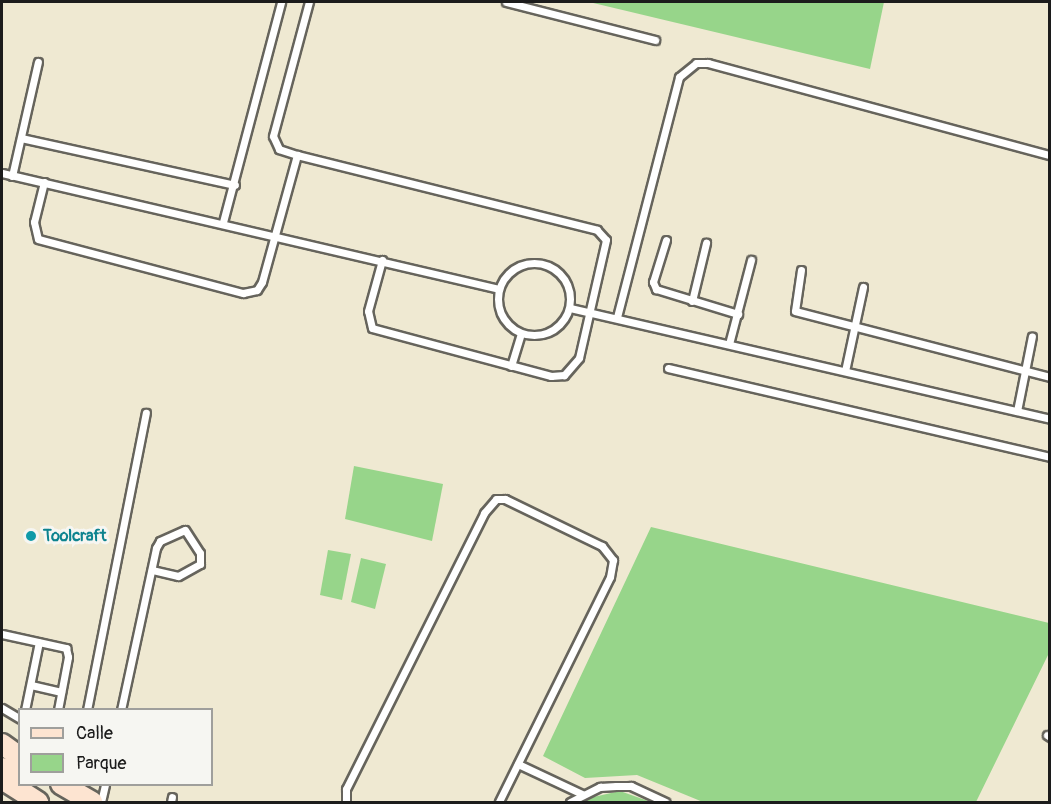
<!DOCTYPE html>
<html>
<head>
<meta charset="utf-8">
<style>
	body { margin:0 }
	#map { position:relative; width:1051px; height:804px; overflow:hidden; background:#efe9d2; font-family:Pangolin,sans-serif }
	div>[style] { position:absolute }
	.green>* { inset:0; background:#97d58a }
	.roads { filter:drop-shadow(2px 0 #66645c) drop-shadow(-2px 0 #66645c) drop-shadow(0 2px #66645c) drop-shadow(0 -2px #66645c) }
	.service>* { height:7px; margin:-3.5px; padding:0 3.5px; transform-origin:3.5px; border-radius:3.5px; background:#fff }
	.service>.ring { margin:-3.5px; padding:0; box-sizing:content-box; background:none; border:7px solid #fff; border-radius:50% }
	.secondary>* { height:20px; margin:-10px; padding:0 10px; transform-origin:10px; border-radius:10px; background:#fde4d1 }
	.dots>* { width:16px; height:16px; translate:-50% -50%; box-sizing:border-box; border:3px solid #f6f6f2; border-radius:50% }
	span { translate:-50% -50%; white-space:nowrap; text-align:center; line-height:1.15; -webkit-text-stroke:6px #f6f6f2; paint-order:stroke }
	.culture-label { font-size:16px; color:#0d838f; font-weight:700 }
	.left { translate:0 -50%; text-align:left }
	.frame { position:absolute; inset:0; border:3px solid #1c1c1c; pointer-events:none }
	.legend { position:absolute; left:18px; top:708px; width:195px; height:78px; box-sizing:border-box; background:#f6f6f2; border:2px solid #9f9f9c; margin:0; padding:8px 10px; list-style:none; font-size:18px; color:#1c1c1c }
	.legend li { display:flex; align-items:center; gap:12px; height:30px }
	.legend b { width:30px; border:2px solid #9f9f9c }
</style>
</head>
<body>
<div id="map">
	<div class="green">
		<div style="clip-path:polygon(589px 2px,884px 2px,870px 69px)"></div>
		<div style="clip-path:polygon(354px 466px,443px 484px,432px 541px,345px 519px)"></div>
		<div style="clip-path:polygon(651px 527px,1049px 623px,1049px 653px,976px 802px,703px 802px,637px 775px,585px 778px,543px 756px)"></div>
		<div style="clip-path:polygon(328px 550px,351px 554px,342px 600px,320px 595px)"></div>
		<div style="clip-path:polygon(361px 558px,386px 564px,375px 609px,351px 602px)"></div>
		<div style="clip-path:polygon(620px 791px,651px 802px,583px 802px,589px 798px)"></div>
	</div>
	<div class="roads">
		<div class="service">
			<div style="left:506px;top:2px;width:154px;rotate:14.3deg"></div>
			<div style="left:21px;top:138px;width:219px;rotate:12.4deg"></div>
			<div style="left:297px;top:155px;width:19px;rotate:-162deg"></div>
			<div style="left:279px;top:149px;width:14px;rotate:-115deg"></div>
			<div style="left:273px;top:136px;width:139px;rotate:-75deg"></div>
			<div style="left:2px;top:173px;width:510px;rotate:13.14deg"></div>
			<div style="left:12px;top:176px;width:117px;rotate:-77.2deg"></div>
			<div style="left:44px;top:182px;width:41px;rotate:104deg"></div>
			<div style="left:34px;top:222px;width:17px;rotate:77deg"></div>
			<div style="left:38px;top:239px;width:212px;rotate:14.8deg"></div>
			<div style="left:243px;top:293px;width:14px;rotate:-12deg"></div>
			<div style="left:257px;top:290px;width:9px;rotate:-58deg"></div>
			<div style="left:262px;top:282px;width:132px;rotate:-74.6deg"></div>
			<div style="left:297px;top:155px;width:309px;rotate:14deg"></div>
			<div style="left:597px;top:230px;width:13px;rotate:48deg"></div>
			<div style="left:606px;top:240px;width:121px;rotate:102.9deg"></div>
			<div style="left:579px;top:358px;width:23px;rotate:131deg"></div>
			<div style="left:564px;top:375px;width:13px;rotate:176deg"></div>
			<div style="left:551px;top:376px;width:185px;rotate:-165deg"></div>
			<div style="left:372px;top:328px;width:17px;rotate:-103deg"></div>
			<div style="left:368px;top:311px;width:53px;rotate:-74.6deg"></div>
			<div style="left:223px;top:222px;width:228px;rotate:-75.2deg"></div>
			<div style="left:666px;top:240px;width:44px;rotate:107.2deg"></div>
			<div style="left:653px;top:282px;width:8px;rotate:67deg"></div>
			<div style="left:656px;top:289px;width:86px;rotate:17deg"></div>
			<div class="ring" style="left:498px;top:263px;width:65px;height:65px"></div>
			<div style="left:801px;top:270px;width:41px;rotate:98.3deg"></div>
			<div style="left:795px;top:311px;width:263px;rotate:14.5deg"></div>
			<div style="left:692px;top:301px;width:60px;rotate:-76.4deg"></div>
			<div style="left:570px;top:308px;width:493px;rotate:13deg"></div>
			<div style="left:617px;top:317px;width:248px;rotate:-75.5deg"></div>
			<div style="left:679px;top:77px;width:22px;rotate:-39deg"></div>
			<div style="left:696px;top:63px;width:12px"></div>
			<div style="left:708px;top:63px;width:354px;rotate:15.1deg"></div>
			<div style="left:729px;top:344px;width:87px;rotate:-75.3deg"></div>
			<div style="left:511px;top:366px;width:34px;rotate:-73deg"></div>
			<div style="left:668px;top:368px;width:392px;rotate:13.1deg"></div>
			<div style="left:845px;top:371px;width:86px;rotate:-77.9deg"></div>
			<div style="left:1017px;top:411px;width:76px;rotate:-78.7deg"></div>
			<div style="left:2px;top:634px;width:66px;rotate:12.3deg"></div>
			<div style="left:66px;top:648px;width:9px;rotate:77deg"></div>
			<div style="left:68px;top:657px;width:54px;rotate:100.7deg"></div>
			<div style="left:31px;top:685px;width:31px;rotate:13deg"></div>
			<div style="left:2px;top:708px;width:21px;rotate:31deg"></div>
			<div style="left:25px;top:710px;width:69px;rotate:-78.4deg"></div>
			<div style="left:87px;top:710px;width:303px;rotate:-78.8deg"></div>
			<div style="left:121px;top:710px;width:166px;rotate:-77.8deg"></div>
			<div style="left:156px;top:548px;width:8px;rotate:-60deg"></div>
			<div style="left:160px;top:541px;width:27px;rotate:-24deg"></div>
			<div style="left:185px;top:530px;width:27px;rotate:57deg"></div>
			<div style="left:200px;top:553px;width:11px;rotate:90deg"></div>
			<div style="left:200px;top:564px;width:25px;rotate:151deg"></div>
			<div style="left:178px;top:576px;width:27px;rotate:-167deg"></div>
			<div style="left:1047px;top:735px;width:4px;rotate:34deg"></div>
			<div style="left:518px;top:764px;width:71px;rotate:25.1deg"></div>
			<div style="left:101px;top:802px;width:18px;rotate:-77deg"></div>
			<div style="left:171px;top:802px;width:5px;rotate:-79deg"></div>
			<div style="left:346px;top:802px;width:13px;rotate:-90deg"></div>
			<div style="left:346px;top:789px;width:309px;rotate:-63.4deg"></div>
			<div style="left:484px;top:513px;width:18px;rotate:-49deg"></div>
			<div style="left:496px;top:499px;width:9px"></div>
			<div style="left:505px;top:499px;width:108px;rotate:25.9deg"></div>
			<div style="left:602px;top:546px;width:18px;rotate:52deg"></div>
			<div style="left:613px;top:560px;width:17px;rotate:100deg"></div>
			<div style="left:610px;top:577px;width:251px;rotate:116.3deg"></div>
			<div style="left:570px;top:802px;width:34px;rotate:-27deg"></div>
			<div style="left:600px;top:787px;width:16px;rotate:-4deg"></div>
			<div style="left:616px;top:786px;width:15px"></div>
			<div style="left:631px;top:786px;width:38px;rotate:25deg"></div>
		</div>
		<div class="secondary">
			<div style="left:2px;top:744px;width:22px;rotate:36deg"></div>
			<div style="left:2px;top:768px;width:13px;rotate:18deg"></div>
			<div style="left:14px;top:772px;width:9px;rotate:-49deg"></div>
			<div style="left:2px;top:779px;width:43px;rotate:32.6deg"></div>
			<div style="left:61px;top:784px;width:36px;rotate:30deg"></div>
		</div>
	</div>
	<div class="dots">
		<div style="left:31px;top:536px;background:#0f9aa8"></div>
	</div>
	<div class="culture-label">
		<span class="left" style="left:43px;top:536px">Toolcraft</span>
	</div>
	<div class="frame"></div>
	<ul class="legend">
	<li><b style="height:8px;background:#fde4d1"></b>Calle</li>
	<li><b style="height:16px;background:#97d58a"></b>Parque</li>
	</ul>
</div>
</body>
</html>
